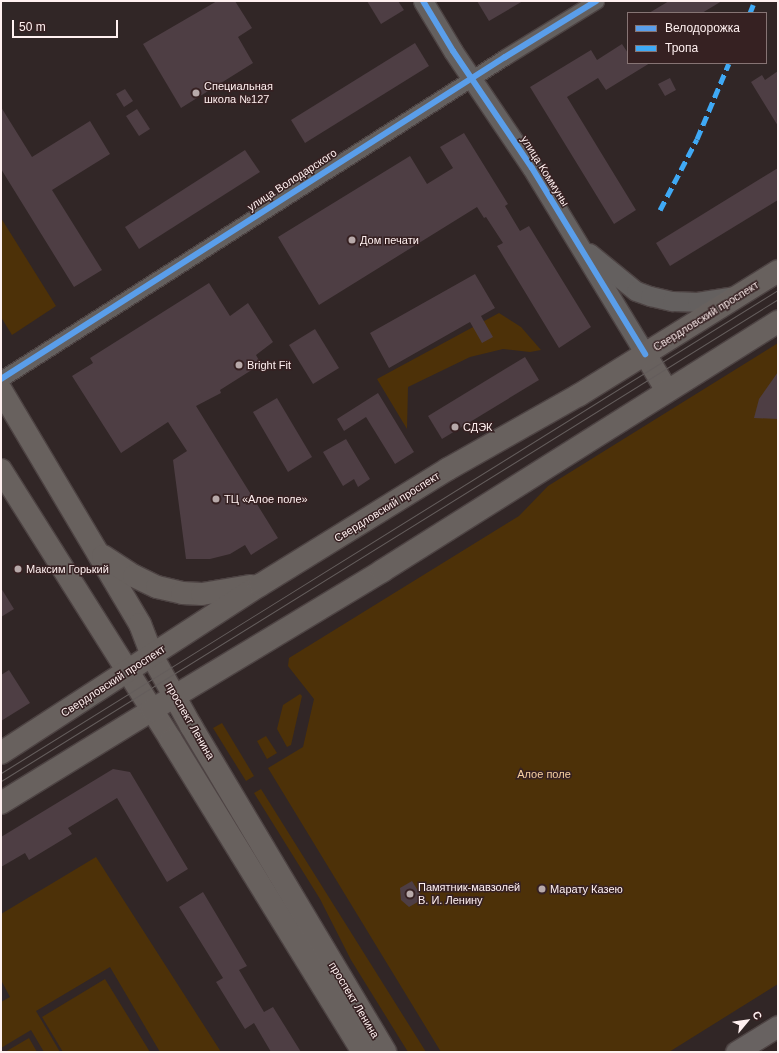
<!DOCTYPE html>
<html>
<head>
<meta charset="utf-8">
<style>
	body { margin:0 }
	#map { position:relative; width:779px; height:1053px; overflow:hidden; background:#312626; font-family:Helvetica,sans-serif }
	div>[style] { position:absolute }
	.green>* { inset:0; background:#4d3108 }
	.building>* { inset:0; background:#4e3e44 }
	.roads { filter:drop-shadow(1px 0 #4d4343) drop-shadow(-1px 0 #4d4343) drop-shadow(0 1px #4d4343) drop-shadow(0 -1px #4d4343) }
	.minor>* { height:15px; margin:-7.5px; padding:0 7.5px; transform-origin:7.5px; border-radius:7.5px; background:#64605f }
	.tertiary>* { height:19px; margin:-9.5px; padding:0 9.5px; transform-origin:9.5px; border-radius:9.5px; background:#64605f }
	.secondary>* { height:21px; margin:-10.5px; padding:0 10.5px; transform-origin:10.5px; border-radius:10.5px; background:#686261 }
	.primary>* { height:22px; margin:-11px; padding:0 11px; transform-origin:11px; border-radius:11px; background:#68615e }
	.tram>* { height:1px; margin:-0.5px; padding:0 0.5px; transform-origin:0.5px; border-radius:0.5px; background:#645d5c }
	.quiet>* { height:5px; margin-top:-2.5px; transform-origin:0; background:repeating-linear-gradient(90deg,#3fa9f5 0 10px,transparent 0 15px) }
	.cycleway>* { height:6px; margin:-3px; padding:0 3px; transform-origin:3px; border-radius:3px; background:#5a9eea }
	.dots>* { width:11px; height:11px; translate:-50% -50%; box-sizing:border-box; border:2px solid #362122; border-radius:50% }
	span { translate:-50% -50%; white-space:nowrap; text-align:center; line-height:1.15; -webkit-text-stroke:3px #362122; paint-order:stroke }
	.poi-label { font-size:11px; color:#fff0f0 }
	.left { translate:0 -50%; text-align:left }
	.street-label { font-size:11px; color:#fff0f0 }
	.park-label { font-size:11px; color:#f6cfa0 }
	.frame { position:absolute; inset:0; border:2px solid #fff0f0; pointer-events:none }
	.legend { position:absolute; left:627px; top:12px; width:140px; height:52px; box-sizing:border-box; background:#362122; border:1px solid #867474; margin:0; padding:5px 7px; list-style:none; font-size:12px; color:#fff0f0 }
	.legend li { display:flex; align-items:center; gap:8px; height:20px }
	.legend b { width:20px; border:1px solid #867474 }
	.north { position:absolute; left:727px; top:1001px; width:40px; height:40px; -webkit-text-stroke:3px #362122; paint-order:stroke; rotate:61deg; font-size:11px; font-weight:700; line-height:16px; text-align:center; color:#fff0f0 }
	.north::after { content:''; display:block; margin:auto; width:14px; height:18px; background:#fff0f0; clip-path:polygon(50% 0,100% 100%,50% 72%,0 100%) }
	.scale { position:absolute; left:12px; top:20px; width:106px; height:18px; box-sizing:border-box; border:2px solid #fff0f0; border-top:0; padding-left:5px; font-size:12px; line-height:14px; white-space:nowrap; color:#fff0f0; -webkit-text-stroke:3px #362122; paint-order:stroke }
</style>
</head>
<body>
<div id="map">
	<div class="green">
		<div style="clip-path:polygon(1px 218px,56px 306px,12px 335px,1px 317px)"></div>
		<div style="clip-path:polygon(499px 313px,521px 327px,541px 350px,530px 352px,503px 349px,470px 357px,408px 387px,407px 429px,377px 379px)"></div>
		<div style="clip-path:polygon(778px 343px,778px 984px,669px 1052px,441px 1052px,268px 768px,303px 747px,314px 699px,288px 666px,289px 658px,519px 516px,548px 486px)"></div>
		<div style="clip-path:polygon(300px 694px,302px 696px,291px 745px,287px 747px,277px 729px,283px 705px)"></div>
		<div style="clip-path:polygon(222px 723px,254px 776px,246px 781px,213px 728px)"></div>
		<div style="clip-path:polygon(266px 736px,277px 753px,267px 759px,257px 741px)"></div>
		<div style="clip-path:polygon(261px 789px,426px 1052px,408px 1052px,351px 960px,320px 899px,254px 793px)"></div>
		<div style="clip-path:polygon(96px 857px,221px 1052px,160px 1052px,110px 967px,36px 1011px,60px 1052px,44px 1052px,31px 1030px,1px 1048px,1px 1002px,10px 997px,1px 980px,1px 914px)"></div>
		<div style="clip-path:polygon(105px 979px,150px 1052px,63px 1052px,42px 1017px)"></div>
		<div style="clip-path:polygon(29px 1038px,37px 1052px,5px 1052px)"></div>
	</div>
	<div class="building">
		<div style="clip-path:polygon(217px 1px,235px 1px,252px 28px,238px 37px,253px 63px,181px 108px,143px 44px)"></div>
		<div style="clip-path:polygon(367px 1px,398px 1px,404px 10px,381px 24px)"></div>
		<div style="clip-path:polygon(477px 1px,523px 1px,489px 21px)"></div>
		<div style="clip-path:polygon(669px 1px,722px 1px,702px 13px,649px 13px)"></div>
		<div style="clip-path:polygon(415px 43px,429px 66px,305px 143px,291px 120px)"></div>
		<div style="clip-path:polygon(622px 44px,628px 53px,628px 63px,650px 63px,606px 90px,598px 78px,567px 97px,636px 210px,614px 224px,530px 87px,591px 50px,597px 60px)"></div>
		<div style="clip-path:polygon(778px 71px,778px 126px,751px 82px,762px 75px,765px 80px)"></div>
		<div style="clip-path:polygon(670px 78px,676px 90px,665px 96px,658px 84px)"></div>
		<div style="clip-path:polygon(125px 89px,133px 101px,124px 107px,116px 94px)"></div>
		<div style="clip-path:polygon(1px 107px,32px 157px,90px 121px,110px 154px,52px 190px,102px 270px,74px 287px,1px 169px)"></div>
		<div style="clip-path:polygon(137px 109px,150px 129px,139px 136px,126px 116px)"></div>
		<div style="clip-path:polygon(464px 133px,508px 204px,505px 206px,520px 231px,529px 226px,591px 327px,559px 348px,497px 246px,503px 243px,486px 217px,484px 218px,477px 207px,319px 305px,278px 237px,410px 156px,427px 184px,453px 168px,440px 147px)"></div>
		<div style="clip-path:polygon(245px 150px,260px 172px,139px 249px,125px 227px)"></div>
		<div style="clip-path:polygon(778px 168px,778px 200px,670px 266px,656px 243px)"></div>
		<div style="clip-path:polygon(475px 274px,495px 308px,481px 316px,493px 337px,482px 343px,470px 322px,389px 368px,370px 333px)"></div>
		<div style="clip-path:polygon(209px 283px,230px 316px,248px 303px,273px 342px,256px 355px,261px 364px,220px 390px,221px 393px,196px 406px,278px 538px,251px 555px,245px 545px,230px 554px,210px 559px,186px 559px,173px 460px,187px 451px,168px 422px,121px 453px,72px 376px,93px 363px,90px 358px)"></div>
		<div style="clip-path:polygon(315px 329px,339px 368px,313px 384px,289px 345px)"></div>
		<div style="clip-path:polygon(525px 357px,539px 380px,442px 439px,428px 416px)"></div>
		<div style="clip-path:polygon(778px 372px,778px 419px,754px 418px,759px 399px)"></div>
		<div style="clip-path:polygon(378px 393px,414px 452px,395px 464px,366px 417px,344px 431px,337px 419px)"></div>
		<div style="clip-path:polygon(277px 398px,312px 457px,288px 472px,253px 412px)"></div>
		<div style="clip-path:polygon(346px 439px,370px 479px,358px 487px,354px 479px,343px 486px,323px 452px)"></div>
		<div style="clip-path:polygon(1px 588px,14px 609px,1px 617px)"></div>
		<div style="clip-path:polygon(9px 670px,30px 703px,1px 721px,1px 675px)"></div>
		<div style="clip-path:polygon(113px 769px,130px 772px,188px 869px,167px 882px,117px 798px,68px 828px,72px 834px,29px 860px,25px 853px,1px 867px,1px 837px)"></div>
		<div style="clip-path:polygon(412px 881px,423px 899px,409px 907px,401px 900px,400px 888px)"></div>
		<div style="clip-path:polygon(203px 892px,247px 966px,239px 970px,264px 1012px,273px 1007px,301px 1052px,271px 1052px,254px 1023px,245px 1029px,216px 982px,223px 978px,179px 907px)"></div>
	</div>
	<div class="roads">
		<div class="minor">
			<div style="left:1px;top:379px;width:598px;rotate:-32.57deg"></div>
			<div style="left:505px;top:57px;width:107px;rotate:-31.6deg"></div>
		</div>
		<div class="tertiary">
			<div style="left:423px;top:1px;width:58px;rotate:59deg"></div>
			<div style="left:453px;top:51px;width:141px;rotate:56deg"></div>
			<div style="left:532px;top:168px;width:218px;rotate:58.7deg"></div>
			<div style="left:589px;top:253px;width:60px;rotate:39deg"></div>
			<div style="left:636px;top:291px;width:15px;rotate:20deg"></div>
			<div style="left:650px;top:296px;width:23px;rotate:13deg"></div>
			<div style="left:672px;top:301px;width:25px;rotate:2deg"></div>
			<div style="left:697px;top:302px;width:39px;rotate:-9deg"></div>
		</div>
		<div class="secondary">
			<div style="left:736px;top:1052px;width:49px;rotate:-31.8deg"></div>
		</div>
		<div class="primary">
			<div style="left:645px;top:354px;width:43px;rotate:59.3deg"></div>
			<div style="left:1px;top:390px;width:272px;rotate:59.3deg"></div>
			<div style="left:140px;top:624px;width:34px;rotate:69deg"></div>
			<div style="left:152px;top:656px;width:80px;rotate:60.9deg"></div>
			<div style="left:191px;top:726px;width:379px;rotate:59.2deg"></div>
			<div style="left:1px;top:470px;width:319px;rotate:57.8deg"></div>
			<div style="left:171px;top:740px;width:366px;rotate:58.4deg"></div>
			<div style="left:103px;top:556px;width:37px;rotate:33deg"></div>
			<div style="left:134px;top:576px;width:25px;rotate:26deg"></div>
			<div style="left:157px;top:587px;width:26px;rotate:13deg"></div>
			<div style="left:182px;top:593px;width:20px;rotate:3deg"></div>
			<div style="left:202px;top:594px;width:50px;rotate:-9.3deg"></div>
			<div style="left:1px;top:753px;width:309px;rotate:-33deg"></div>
			<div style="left:260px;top:585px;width:221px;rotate:-31.7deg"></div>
			<div style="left:448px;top:469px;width:150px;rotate:-29.5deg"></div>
			<div style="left:579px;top:395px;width:234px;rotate:-31.9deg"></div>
			<div style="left:1px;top:803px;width:177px;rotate:-31.6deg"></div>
			<div style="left:152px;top:710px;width:269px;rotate:-31.1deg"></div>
			<div style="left:382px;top:571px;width:468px;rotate:-32.2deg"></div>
		</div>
	</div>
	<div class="tram">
		<div style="left:1px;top:773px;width:915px;rotate:-31.87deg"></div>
		<div style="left:1px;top:781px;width:914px;rotate:-31.81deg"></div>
	</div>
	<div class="quiet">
		<div style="left:750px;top:13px;width:9px;rotate:-69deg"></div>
		<div style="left:660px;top:210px;width:80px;rotate:-62.5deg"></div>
		<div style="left:697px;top:139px;width:82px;rotate:-67.2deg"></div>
	</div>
	<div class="cycleway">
		<div style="left:423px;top:1px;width:58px;rotate:59deg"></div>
		<div style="left:453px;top:51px;width:141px;rotate:56deg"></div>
		<div style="left:532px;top:168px;width:218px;rotate:58.7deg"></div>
		<div style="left:1px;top:379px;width:598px;rotate:-32.57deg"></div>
		<div style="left:505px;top:57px;width:107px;rotate:-31.6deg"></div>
	</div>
	<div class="dots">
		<div style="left:196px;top:93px;background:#b7a9a9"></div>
		<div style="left:352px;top:240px;background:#b7a9a9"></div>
		<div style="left:239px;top:365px;background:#b7a9a9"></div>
		<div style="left:455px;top:427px;background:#b7a9a9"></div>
		<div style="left:216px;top:499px;background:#b7a9a9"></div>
		<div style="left:18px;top:569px;background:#b7a9a9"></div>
		<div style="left:542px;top:889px;background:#b7a9a9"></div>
		<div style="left:410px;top:894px;background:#b7a9a9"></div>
	</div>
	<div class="poi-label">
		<span class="left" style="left:204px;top:93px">Специальная<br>школа №127</span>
		<span class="left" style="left:360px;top:240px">Дом печати</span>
		<span class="left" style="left:247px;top:365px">Bright Fit</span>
		<span class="left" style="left:463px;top:427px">СДЭК</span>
		<span class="left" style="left:224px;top:499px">ТЦ «Алое поле»</span>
		<span class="left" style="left:26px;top:569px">Максим Горький</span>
		<span class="left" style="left:418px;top:894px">Памятник-мавзолей<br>В. И. Ленину</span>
		<span class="left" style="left:550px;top:889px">Марату Казею</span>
	</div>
	<div class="street-label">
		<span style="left:545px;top:171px;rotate:58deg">улица Коммуны</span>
		<span style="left:292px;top:180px;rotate:-33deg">улица Володарского</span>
		<span style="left:706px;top:316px;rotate:-32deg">Свердловский проспект</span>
		<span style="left:387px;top:507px;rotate:-32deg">Свердловский проспект</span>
		<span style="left:113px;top:681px;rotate:-33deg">Свердловский проспект</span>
		<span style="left:190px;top:721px;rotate:60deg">проспект Ленина</span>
		<span style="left:354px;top:1000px;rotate:59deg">проспект Ленина</span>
	</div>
	<div class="park-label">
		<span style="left:544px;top:774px">Алое поле</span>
	</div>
	<div class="frame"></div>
	<ul class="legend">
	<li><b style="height:5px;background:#5a9eea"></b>Велодорожка</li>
	<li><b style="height:5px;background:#3fa9f5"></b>Тропа</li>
	</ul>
	<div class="north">С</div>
	<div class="scale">50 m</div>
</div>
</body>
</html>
